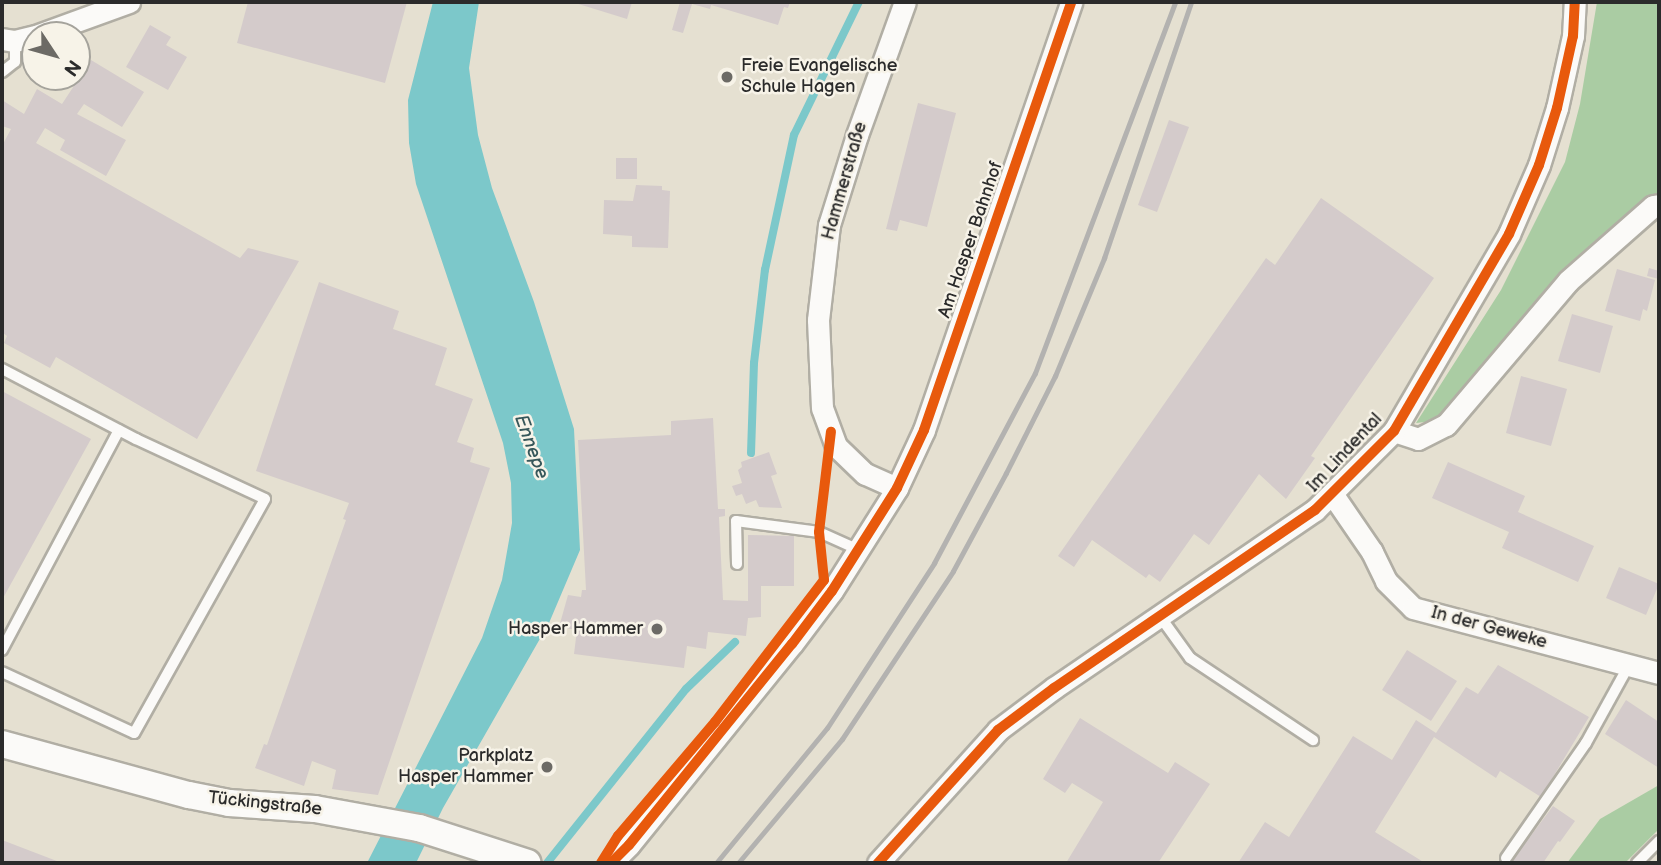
<!DOCTYPE html>
<html>
<head>
<meta charset="utf-8">
<style>
	body { margin:0 }
	#map { position:relative; width:1661px; height:865px; overflow:hidden; background:#e5e0d1; font-family:"Balsamiq Sans",sans-serif }
	div>[style] { position:absolute }
	.forest>* { inset:0; background:#aacca3 }
	.water>* { inset:0; background:#7cc8ca }
	.stream>* { height:8px; margin:-4px; padding:0 4px; transform-origin:4px; border-radius:4px; background:#7cc8ca }
	.building>* { inset:0; background:#d4cbcb }
	.roads { filter:drop-shadow(2px 0 #b1aea4) drop-shadow(-2px 0 #b1aea4) drop-shadow(0 2px #b1aea4) drop-shadow(0 -2px #b1aea4) }
	.service>* { height:10px; margin:-5px; padding:0 5px; transform-origin:5px; border-radius:5px; background:#fbfaf8 }
	.minor>* { height:21px; margin:-10.5px; padding:0 10.5px; transform-origin:10.5px; border-radius:10.5px; background:#fbfaf8 }
	.tertiary>* { height:26px; margin:-13px; padding:0 13px; transform-origin:13px; border-radius:13px; background:#fbfaf8 }
	.rail>* { height:5px; margin:-2.5px; padding:0 2.5px; transform-origin:2.5px; border-radius:2.5px; background:#b3b2b0 }
	.cycleway>* { height:10px; margin:-5px; padding:0 5px; transform-origin:5px; border-radius:5px; background:#e8590c }
	.dots>* { width:19px; height:19px; translate:-50% -50%; box-sizing:border-box; border:4px solid #f7f3e8; border-radius:50% }
	span { translate:-50% -50%; white-space:nowrap; text-align:center; line-height:1.15; -webkit-text-stroke:5px #f7f3e8; paint-order:stroke }
	.poi-label { font-size:18px; color:#2b2b2b }
	.left { translate:0 -50%; text-align:left }
	.right { translate:-100% -50%; text-align:right }
	.street-label { font-size:18px; color:#2b2b2b }
	.water-label { font-size:19px; color:#36575a; font-style:italic }
	.frame { position:absolute; inset:0; border:4px solid #2b2b2b; pointer-events:none }
	.north { position:absolute; left:21px; top:21px; width:70px; height:70px; box-sizing:border-box; background:#f7f3e8; border:2px solid #a5a39c; border-radius:50%; rotate:126deg; font-size:19px; font-weight:700; line-height:28px; text-align:center; color:#2b2b2b }
	.north::after { content:''; display:block; margin:auto; width:24px; height:32px; background:#6c6a65; clip-path:polygon(50% 0,100% 100%,50% 72%,0 100%) }
</style>
</head>
<body>
<div id="map">
	<div class="forest">
		<div style="clip-path:polygon(1597px 2px,1659px 2px,1659px 193px,1625px 219px,1442px 420px,1416px 423px,1501px 290px,1565px 162px,1580px 104px)"></div>
		<div style="clip-path:polygon(1659px 785px,1659px 829px,1625px 863px,1567px 863px,1600px 819px)"></div>
	</div>
	<div class="water">
		<div style="clip-path:polygon(433px 2px,479px 2px,469px 68px,478px 135px,492px 188px,534px 302px,574px 429px,580px 550px,549px 623px,443px 808px,416px 863px,367px 863px,482px 638px,502px 580px,512px 523px,511px 483px,503px 443px,416px 184px,409px 143px,408px 100px)"></div>
	</div>
	<div class="stream">
		<div style="left:751px;top:453px;width:90px;rotate:-88.1deg"></div>
		<div style="left:754px;top:363px;width:94px;rotate:-83.3deg"></div>
		<div style="left:765px;top:270px;width:138px;rotate:-77.9deg"></div>
		<div style="left:794px;top:135px;width:148px;rotate:-64deg"></div>
		<div style="left:547px;top:863px;width:223px;rotate:-51.4deg"></div>
		<div style="left:686px;top:689px;width:68px;rotate:-43.8deg"></div>
	</div>
	<div class="building">
		<div style="clip-path:polygon(248px 2px,407px 2px,385px 83px,237px 43px)"></div>
		<div style="clip-path:polygon(572px 2px,632px 2px,627px 19px)"></div>
		<div style="clip-path:polygon(680px 2px,790px 2px,788px 8px,784px 7px,778px 25px,711px 5px,710px 9px,692px 4px,683px 33px,672px 30px)"></div>
		<div style="clip-path:polygon(150px 25px,171px 37px,166px 45px,187px 57px,168px 90px,126px 67px)"></div>
		<div style="clip-path:polygon(91px 60px,144px 92px,122px 127px,84px 104px,77px 114px,126px 140px,106px 176px,60px 150px,65px 140px,45px 128px,36px 143px,240px 258px,248px 248px,299px 261px,197px 439px,56px 357px,50px 368px,4px 343px,7px 336px,2px 332px,2px 146px,11px 129px,2px 126px,2px 100px,24px 114px,37px 89px,62px 104px)"></div>
		<div style="clip-path:polygon(918px 103px,956px 113px,927px 227px,900px 220px,897px 231px,886px 229px)"></div>
		<div style="clip-path:polygon(1169px 120px,1189px 127px,1157px 212px,1138px 205px)"></div>
		<div style="clip-path:polygon(616px 158px,637px 158px,637px 179px,616px 179px)"></div>
		<div style="clip-path:polygon(636px 185px,662px 186px,662px 190px,670px 191px,668px 248px,632px 247px,632px 236px,603px 234px,604px 200px,633px 201px)"></div>
		<div style="clip-path:polygon(1321px 198px,1434px 278px,1311px 456px,1315px 458px,1286px 499px,1259px 474px,1209px 545px,1194px 534px,1160px 582px,1149px 574px,1146px 578px,1092px 540px,1074px 567px,1058px 556px,1266px 258px,1275px 265px)"></div>
		<div style="clip-path:polygon(1649px 268px,1659px 271px,1659px 279px,1647px 276px)"></div>
		<div style="clip-path:polygon(1617px 269px,1655px 280px,1647px 311px,1643px 309px,1640px 321px,1605px 311px)"></div>
		<div style="clip-path:polygon(319px 282px,399px 311px,393px 329px,447px 348px,435px 385px,473px 399px,457px 442px,474px 448px,470px 462px,490px 468px,378px 795px,332px 789px,336px 770px,312px 761px,304px 786px,255px 768px,264px 744px,267px 745px,346px 520px,343px 519px,349px 503px,256px 471px)"></div>
		<div style="clip-path:polygon(1572px 314px,1613px 326px,1600px 373px,1558px 361px)"></div>
		<div style="clip-path:polygon(1521px 376px,1567px 389px,1551px 446px,1506px 433px)"></div>
		<div style="clip-path:polygon(2px 391px,91px 439px,2px 600px)"></div>
		<div style="clip-path:polygon(713px 418px,718px 509px,725px 509px,725px 516px,719px 517px,723px 600px,748px 601px,748px 535px,794px 536px,794px 586px,761px 586px,761px 617px,748px 618px,746px 636px,708px 632px,706px 649px,687px 646px,684px 668px,574px 654px,577px 630px,559px 627px,568px 595px,581px 597px,582px 590px,586px 590px,578px 440px,671px 435px,671px 421px)"></div>
		<div style="clip-path:polygon(769px 452px,777px 474px,771px 476px,782px 508px,759px 507px,756px 500px,746px 504px,742px 494px,736px 496px,732px 486px,742px 483px,738px 470px,742px 467px,741px 462px)"></div>
		<div style="clip-path:polygon(1448px 462px,1525px 496px,1518px 512px,1594px 546px,1578px 582px,1502px 548px,1509px 532px,1432px 498px)"></div>
		<div style="clip-path:polygon(1619px 567px,1659px 584px,1646px 615px,1606px 598px)"></div>
		<div style="clip-path:polygon(1407px 650px,1457px 681px,1431px 721px,1382px 690px)"></div>
		<div style="clip-path:polygon(1498px 665px,1589px 717px,1541px 797px,1500px 771px,1496px 778px,1434px 737px,1375px 832px,1425px 863px,1238px 863px,1265px 822px,1289px 837px,1353px 736px,1392px 760px,1416px 720px,1436px 733px,1466px 687px,1478px 694px)"></div>
		<div style="clip-path:polygon(1626px 700px,1659px 722px,1659px 768px,1605px 734px)"></div>
		<div style="clip-path:polygon(1080px 718px,1168px 773px,1175px 762px,1210px 784px,1158px 863px,1066px 863px,1103px 802px,1072px 783px,1065px 793px,1043px 779px)"></div>
		<div style="clip-path:polygon(1553px 806px,1575px 821px,1560px 842px,1558px 841px,1543px 863px,1507px 863px,1527px 834px,1530px 837px)"></div>
		<div style="clip-path:polygon(2px 840px,62px 863px,2px 863px)"></div>
	</div>
	<div class="roads">
		<div class="service">
			<div style="left:2px;top:72px;width:16px;rotate:-38deg"></div>
			<div style="left:15px;top:62px;width:21px;rotate:-90deg"></div>
			<div style="left:2px;top:369px;width:151px;rotate:27.6deg"></div>
			<div style="left:136px;top:439px;width:142px;rotate:24.9deg"></div>
			<div style="left:265px;top:499px;width:268px;rotate:119.2deg"></div>
			<div style="left:134px;top:733px;width:145px;rotate:-155.2deg"></div>
			<div style="left:737px;top:564px;width:43px;rotate:-91.3deg"></div>
			<div style="left:736px;top:521px;width:84px;rotate:7.5deg"></div>
			<div style="left:819px;top:532px;width:44px;rotate:24.2deg"></div>
			<div style="left:1159px;top:615px;width:53px;rotate:54.2deg"></div>
			<div style="left:1190px;top:658px;width:148px;rotate:33.7deg"></div>
			<div style="left:2px;top:650px;width:249px;rotate:-62deg"></div>
			<div style="left:1506px;top:858px;width:140px;rotate:-55.2deg"></div>
			<div style="left:1586px;top:743px;width:89px;rotate:-61.1deg"></div>
			<div style="left:1637px;top:863px;width:31px;rotate:-45deg"></div>
		</div>
		<div class="minor">
			<div style="left:38px;top:35px;width:97px;rotate:-19.9deg"></div>
			<div style="left:2px;top:39px;width:13px;rotate:9deg"></div>
			<div style="left:15px;top:41px;width:21px;rotate:-14deg"></div>
			<div style="left:1394px;top:431px;width:25px;rotate:18deg"></div>
			<div style="left:1418px;top:439px;width:31px;rotate:-27deg"></div>
			<div style="left:1446px;top:425px;width:189px;rotate:-49.7deg"></div>
			<div style="left:1568px;top:281px;width:113px;rotate:-41.4deg"></div>
			<div style="left:1653px;top:206px;width:6px;rotate:-9deg"></div>
			<div style="left:897px;top:488px;width:35px;rotate:-156deg"></div>
			<div style="left:865px;top:474px;width:40px;rotate:-136deg"></div>
			<div style="left:836px;top:446px;width:40px;rotate:-110.2deg"></div>
			<div style="left:822px;top:408px;width:88px;rotate:-92.6deg"></div>
			<div style="left:818px;top:320px;width:96px;rotate:-83.4deg"></div>
			<div style="left:829px;top:225px;width:94px;rotate:-72.7deg"></div>
			<div style="left:857px;top:135px;width:141px;rotate:-70.2deg"></div>
			<div style="left:1333px;top:495px;width:69px;rotate:55.6deg"></div>
			<div style="left:1372px;top:552px;width:32px;rotate:64deg"></div>
			<div style="left:1386px;top:581px;width:38px;rotate:45deg"></div>
			<div style="left:1413px;top:608px;width:254px;rotate:14.8deg"></div>
			<div style="left:611px;top:863px;width:25px;rotate:-45deg"></div>
			<div style="left:629px;top:845px;width:259px;rotate:-51deg"></div>
			<div style="left:792px;top:644px;width:66px;rotate:-53deg"></div>
			<div style="left:832px;top:591px;width:122px;rotate:-57.7deg"></div>
			<div style="left:897px;top:488px;width:64px;rotate:-65deg"></div>
			<div style="left:924px;top:430px;width:453px;rotate:-71deg"></div>
			<div style="left:878px;top:863px;width:179px;rotate:-47.9deg"></div>
			<div style="left:998px;top:730px;width:70px;rotate:-36.9deg"></div>
			<div style="left:1054px;top:688px;width:316px;rotate:-34.3deg"></div>
			<div style="left:1315px;top:510px;width:112px;rotate:-45deg"></div>
			<div style="left:1394px;top:431px;width:228px;rotate:-59.7deg"></div>
			<div style="left:1509px;top:234px;width:75px;rotate:-66.5deg"></div>
			<div style="left:1539px;top:165px;width:60px;rotate:-72.5deg"></div>
			<div style="left:1557px;top:108px;width:74px;rotate:-77.5deg"></div>
			<div style="left:1573px;top:36px;width:34px;rotate:-87deg"></div>
		</div>
		<div class="tertiary">
			<div style="left:2px;top:744px;width:194px;rotate:15.3deg"></div>
			<div style="left:189px;top:795px;width:41px;rotate:11.3deg"></div>
			<div style="left:229px;top:803px;width:86px;rotate:4deg"></div>
			<div style="left:315px;top:809px;width:106px;rotate:10.4deg"></div>
			<div style="left:419px;top:828px;width:114px;rotate:17.8deg"></div>
		</div>
	</div>
	<div class="rail">
		<div style="left:716px;top:863px;width:175px;rotate:-50.6deg"></div>
		<div style="left:827px;top:728px;width:197px;rotate:-57deg"></div>
		<div style="left:934px;top:563px;width:215px;rotate:-62deg"></div>
		<div style="left:1035px;top:373px;width:397px;rotate:-69.3deg"></div>
		<div style="left:738px;top:863px;width:162px;rotate:-50deg"></div>
		<div style="left:842px;top:739px;width:201px;rotate:-56.5deg"></div>
		<div style="left:953px;top:571px;width:111px;rotate:-61.6deg"></div>
		<div style="left:1006px;top:473px;width:109px;rotate:-63.2deg"></div>
		<div style="left:1055px;top:376px;width:128px;rotate:-67.4deg"></div>
		<div style="left:1104px;top:258px;width:270px;rotate:-71.2deg"></div>
	</div>
	<div class="cycleway">
		<div style="left:601px;top:863px;width:32px;rotate:-58deg"></div>
		<div style="left:618px;top:836px;width:150px;rotate:-49.6deg"></div>
		<div style="left:715px;top:722px;width:179px;rotate:-52.5deg"></div>
		<div style="left:824px;top:580px;width:48px;rotate:-95.9deg"></div>
		<div style="left:819px;top:532px;width:101px;rotate:-83.2deg"></div>
		<div style="left:611px;top:863px;width:25px;rotate:-45deg"></div>
		<div style="left:629px;top:845px;width:259px;rotate:-51deg"></div>
		<div style="left:792px;top:644px;width:66px;rotate:-53deg"></div>
		<div style="left:832px;top:591px;width:122px;rotate:-57.7deg"></div>
		<div style="left:897px;top:488px;width:64px;rotate:-65deg"></div>
		<div style="left:924px;top:430px;width:453px;rotate:-71deg"></div>
		<div style="left:878px;top:863px;width:179px;rotate:-47.9deg"></div>
		<div style="left:998px;top:730px;width:70px;rotate:-36.9deg"></div>
		<div style="left:1054px;top:688px;width:316px;rotate:-34.3deg"></div>
		<div style="left:1315px;top:510px;width:112px;rotate:-45deg"></div>
		<div style="left:1394px;top:431px;width:228px;rotate:-59.7deg"></div>
		<div style="left:1509px;top:234px;width:75px;rotate:-66.5deg"></div>
		<div style="left:1539px;top:165px;width:60px;rotate:-72.5deg"></div>
		<div style="left:1557px;top:108px;width:74px;rotate:-77.5deg"></div>
		<div style="left:1573px;top:36px;width:34px;rotate:-87deg"></div>
	</div>
	<div class="dots">
		<div style="left:727px;top:77px;background:#6c6a65"></div>
		<div style="left:657px;top:629px;background:#6c6a65"></div>
		<div style="left:547px;top:767px;background:#6c6a65"></div>
	</div>
	<div class="poi-label">
		<span class="left" style="left:741px;top:77px">Freie Evangelische<br>Schule Hagen</span>
		<span class="right" style="left:643px;top:629px">Hasper Hammer</span>
		<span class="right" style="left:533px;top:767px">Parkplatz<br>Hasper Hammer</span>
	</div>
	<div class="street-label">
		<span style="left:845px;top:181px;rotate:-74deg">Hammerstraße</span>
		<span style="left:971px;top:240px;rotate:-71deg">Am Hasper Bahnhof</span>
		<span style="left:1345px;top:453px;rotate:-47deg">Im Lindental</span>
		<span style="left:1489px;top:628px;rotate:15deg">In der Geweke</span>
		<span style="left:265px;top:804px;rotate:6deg">Tückingstraße</span>
	</div>
	<div class="water-label">
		<span style="left:531px;top:447px;rotate:70deg">Ennepe</span>
	</div>
	<div class="frame"></div>
	<div class="north">N</div>
</div>
</body>
</html>
